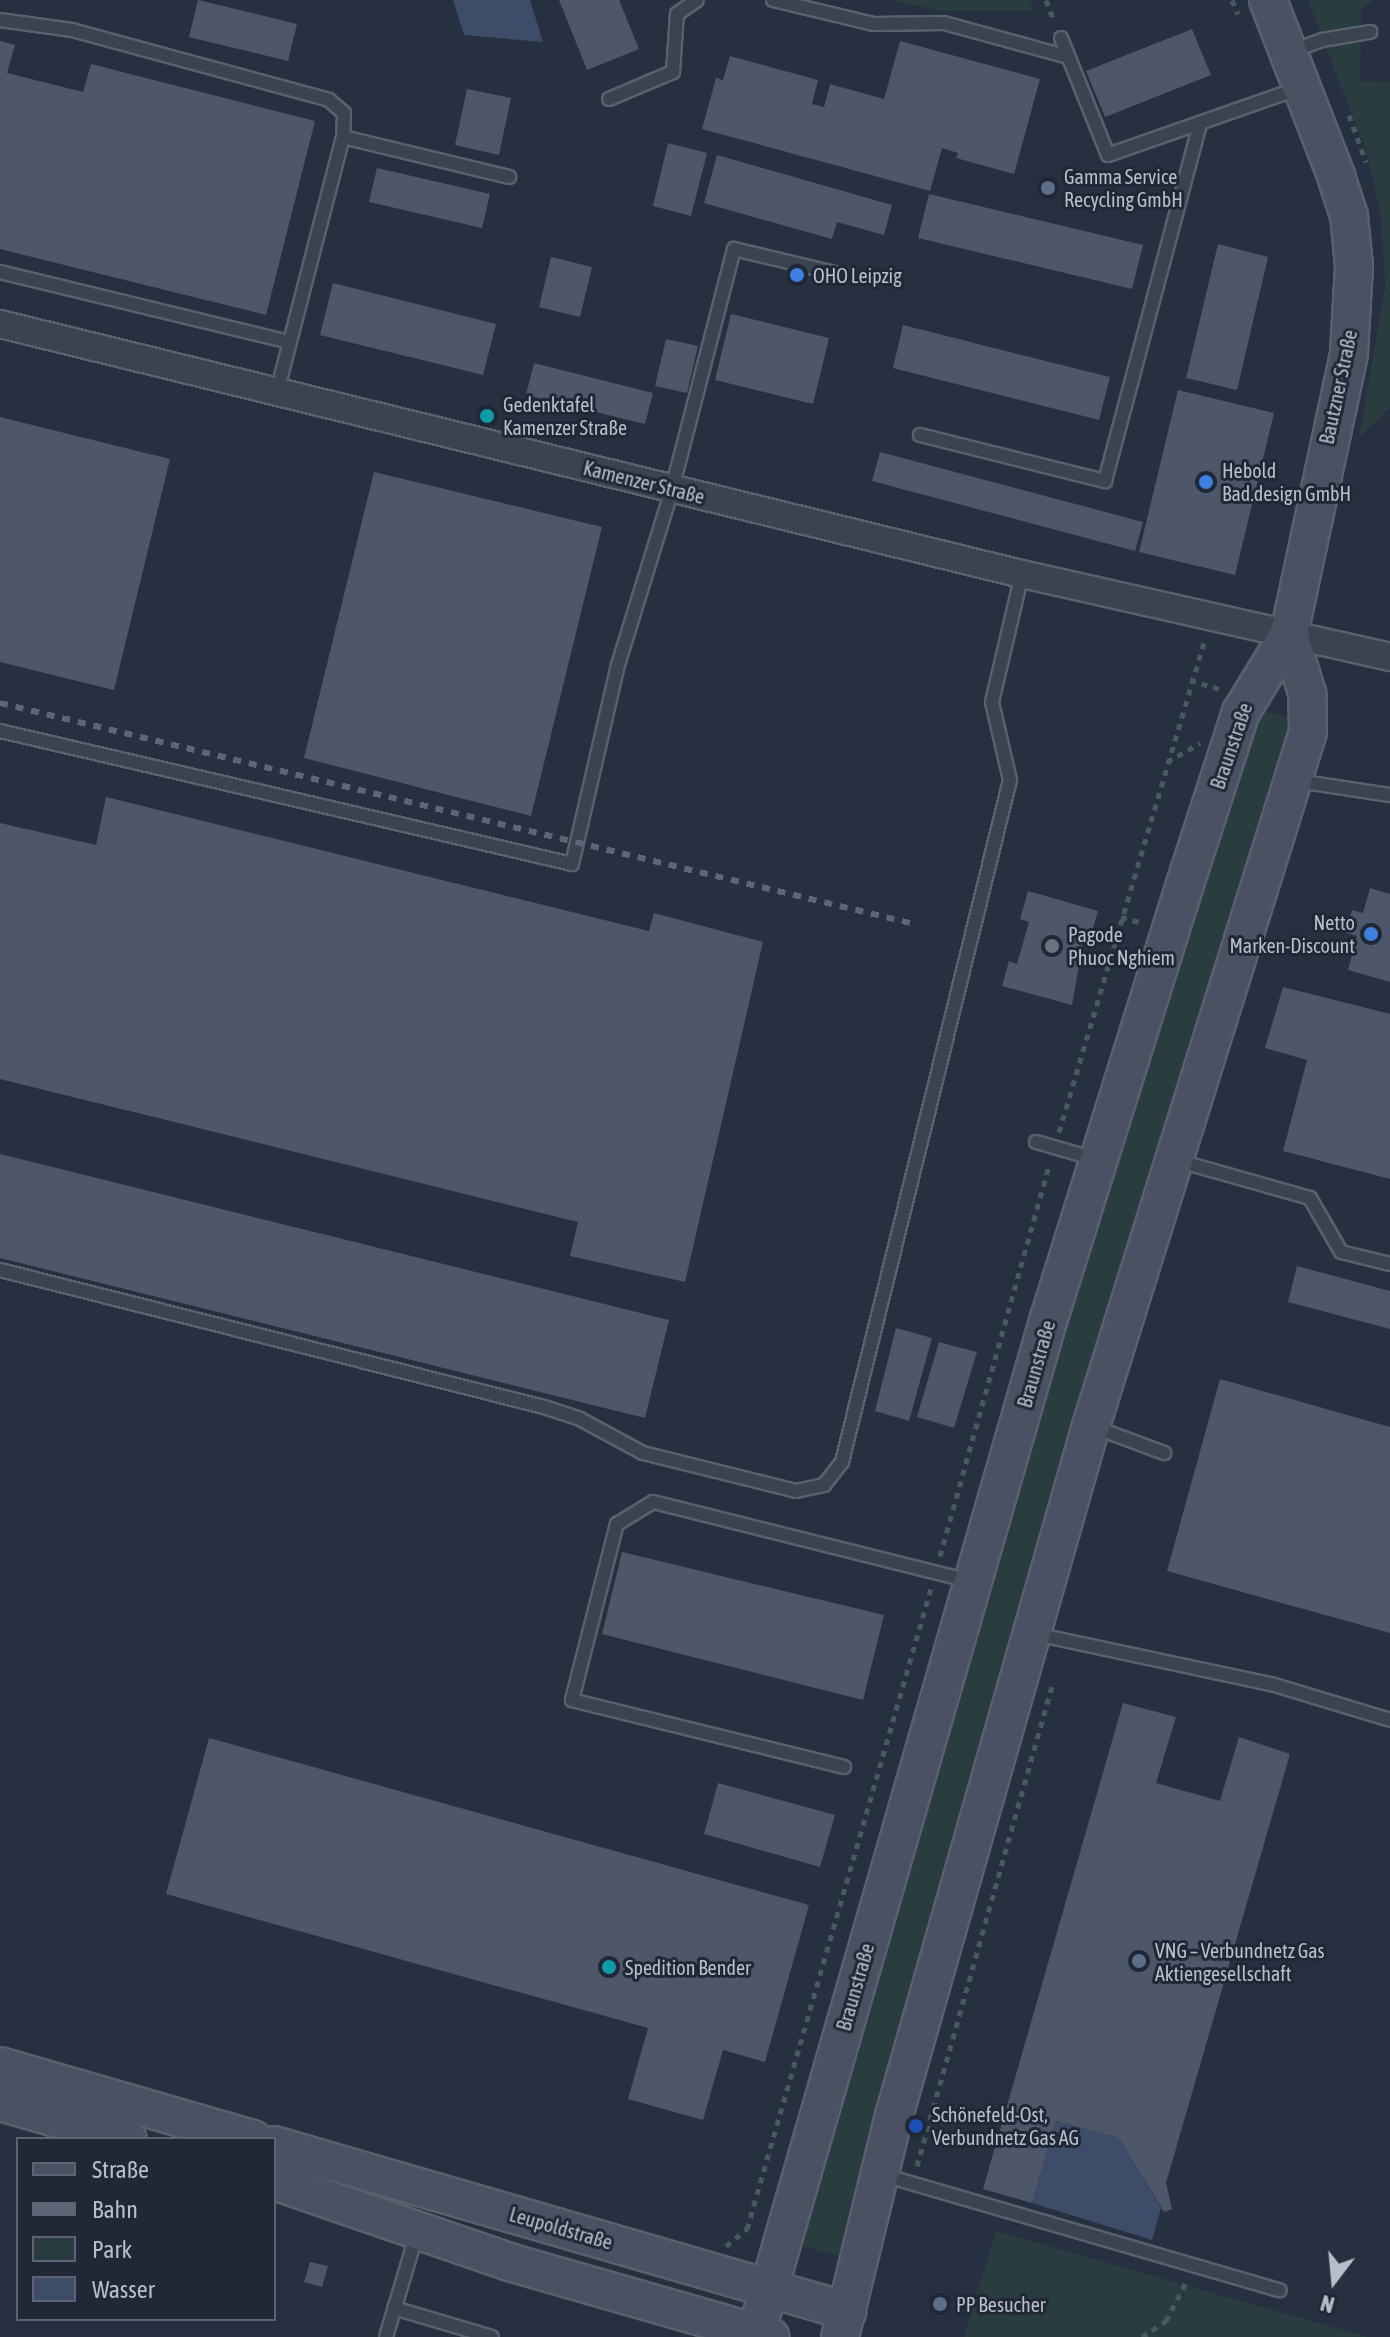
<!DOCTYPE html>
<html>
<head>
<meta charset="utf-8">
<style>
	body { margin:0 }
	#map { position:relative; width:1390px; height:2337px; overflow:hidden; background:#273040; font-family:"Asap Condensed",sans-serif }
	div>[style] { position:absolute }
	.green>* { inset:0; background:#293d41 }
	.water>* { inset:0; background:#3d4d69 }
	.building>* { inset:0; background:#4d5769 }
	.path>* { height:5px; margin-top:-2.5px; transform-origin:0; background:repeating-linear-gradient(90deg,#475a5e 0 6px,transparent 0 12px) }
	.roads { filter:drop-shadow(2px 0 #59606e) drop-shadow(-2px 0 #59606e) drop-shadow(0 2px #59606e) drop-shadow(0 -2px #59606e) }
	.lane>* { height:12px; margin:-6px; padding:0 6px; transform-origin:6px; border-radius:6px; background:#3b4250 }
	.street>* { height:26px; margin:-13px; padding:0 13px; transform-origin:13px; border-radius:13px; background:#3b4250 }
	.secondary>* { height:36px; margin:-18px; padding:0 18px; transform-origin:18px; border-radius:18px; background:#495163 }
	.rail>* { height:6px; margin-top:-3px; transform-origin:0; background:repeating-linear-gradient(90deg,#5d6677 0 8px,transparent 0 16px) }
	.dots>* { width:22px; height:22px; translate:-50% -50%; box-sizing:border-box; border:4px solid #202736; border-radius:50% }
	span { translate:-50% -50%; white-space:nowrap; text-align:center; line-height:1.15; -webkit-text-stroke:6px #202736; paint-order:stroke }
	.poi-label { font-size:20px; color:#b8becb }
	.left { translate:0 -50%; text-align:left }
	.right { translate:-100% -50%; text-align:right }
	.street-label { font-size:20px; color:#b8becb }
	.legend { position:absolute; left:16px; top:2137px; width:260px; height:184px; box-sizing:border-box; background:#202736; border:2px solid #5d6372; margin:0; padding:10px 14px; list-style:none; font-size:24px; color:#b8becb }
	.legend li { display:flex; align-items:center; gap:16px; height:40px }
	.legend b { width:40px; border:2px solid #5d6372 }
	.north { position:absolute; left:1294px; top:2241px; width:80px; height:80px; -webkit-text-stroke:6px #202736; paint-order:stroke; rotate:196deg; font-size:22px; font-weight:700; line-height:32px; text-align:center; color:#b8becb }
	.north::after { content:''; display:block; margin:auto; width:28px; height:36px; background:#b8becb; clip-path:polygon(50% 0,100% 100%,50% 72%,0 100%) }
</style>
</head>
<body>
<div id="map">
	<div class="green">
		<div style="clip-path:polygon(890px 0,1030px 0,1034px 11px,942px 11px)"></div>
		<div style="clip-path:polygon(1308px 0,1374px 0,1361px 9px,1360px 81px,1390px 82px,1390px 408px,1359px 437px,1385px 288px,1381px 217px,1367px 154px)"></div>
		<div style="clip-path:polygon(1257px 708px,1298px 721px,1018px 1628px,838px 2256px,796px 2244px,1050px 1362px)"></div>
		<div style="clip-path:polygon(996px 2231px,1216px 2294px,1368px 2337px,964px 2337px)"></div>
	</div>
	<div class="water">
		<div style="clip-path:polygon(453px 0,530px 0,543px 42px,464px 35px)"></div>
		<div style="clip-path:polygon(1056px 2121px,1119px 2138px,1161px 2208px,1152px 2240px,1032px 2203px)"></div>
	</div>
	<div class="building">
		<div style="clip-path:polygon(198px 0,297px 24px,288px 61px,189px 37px)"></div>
		<div style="clip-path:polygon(559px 0,619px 0,639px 49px,587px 70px)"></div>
		<div style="clip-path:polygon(1192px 29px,1211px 75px,1105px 117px,1086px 71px)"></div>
		<div style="clip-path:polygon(0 41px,15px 45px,7px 73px,83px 92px,91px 64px,315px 121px,266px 315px,0 249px)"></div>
		<div style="clip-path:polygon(900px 41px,1040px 79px,1014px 174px,956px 158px,958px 153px,942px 148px,930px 191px,702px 129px,716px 78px,723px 80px,730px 56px,818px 80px,812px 104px,824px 107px,830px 84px,884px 99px)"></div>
		<div style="clip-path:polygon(467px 89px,511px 98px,499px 155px,455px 145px)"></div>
		<div style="clip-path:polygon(668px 143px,707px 153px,691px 216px,653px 206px)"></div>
		<div style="clip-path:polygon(717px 155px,892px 205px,884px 235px,837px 222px,832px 239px,704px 203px)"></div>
		<div style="clip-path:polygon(377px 168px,490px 194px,482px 228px,369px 202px)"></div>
		<div style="clip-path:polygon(929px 194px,1143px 245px,1132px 289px,918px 238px)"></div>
		<div style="clip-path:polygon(1218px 244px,1268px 257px,1237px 390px,1186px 378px)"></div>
		<div style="clip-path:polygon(551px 257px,592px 267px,580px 317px,539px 307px)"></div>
		<div style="clip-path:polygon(333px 283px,496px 324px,483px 375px,320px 335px)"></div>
		<div style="clip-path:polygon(731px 314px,829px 338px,813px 404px,715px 380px)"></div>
		<div style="clip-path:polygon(903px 325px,1110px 377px,1099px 420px,893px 368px)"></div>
		<div style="clip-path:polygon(666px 339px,698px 346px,687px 393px,655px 386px)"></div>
		<div style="clip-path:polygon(534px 363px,653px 393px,645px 424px,526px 395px)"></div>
		<div style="clip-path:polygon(1178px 390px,1274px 413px,1235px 575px,1139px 552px)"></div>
		<div style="clip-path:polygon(0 417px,170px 459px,114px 690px,0 662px)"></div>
		<div style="clip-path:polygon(880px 452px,1143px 522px,1135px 551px,872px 481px)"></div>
		<div style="clip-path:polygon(374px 472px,602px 527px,531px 816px,304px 758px)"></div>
		<div style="clip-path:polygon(106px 797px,649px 931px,654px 913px,763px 942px,685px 1282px,570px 1256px,578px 1222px,0 1079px,0 823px,96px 845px)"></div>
		<div style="clip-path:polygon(1370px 888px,1390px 894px,1390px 982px,1348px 970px,1357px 936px,1346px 933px,1352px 910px,1363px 913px)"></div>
		<div style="clip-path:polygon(1028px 891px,1098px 911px,1090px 939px,1084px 937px,1072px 1005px,1002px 986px,1009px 961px,1017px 964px,1029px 922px,1020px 919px)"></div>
		<div style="clip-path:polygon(1283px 987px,1390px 1014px,1390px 1179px,1283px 1151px,1307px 1060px,1265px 1048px)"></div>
		<div style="clip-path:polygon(0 1154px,669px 1320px,645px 1418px,0 1258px)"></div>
		<div style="clip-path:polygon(1297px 1266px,1390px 1291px,1390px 1329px,1288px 1302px)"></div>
		<div style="clip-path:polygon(896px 1328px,932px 1338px,909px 1421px,875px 1411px)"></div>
		<div style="clip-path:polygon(939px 1342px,977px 1352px,954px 1428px,917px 1417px)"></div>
		<div style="clip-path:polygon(1220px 1379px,1390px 1427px,1390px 1633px,1167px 1571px)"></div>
		<div style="clip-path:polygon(622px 1552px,884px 1615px,863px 1700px,602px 1634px)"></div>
		<div style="clip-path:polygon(1123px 1703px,1176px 1717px,1156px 1783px,1220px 1801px,1239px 1737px,1290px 1754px,1166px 2183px,1172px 2209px,1164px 2212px,1119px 2138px,1056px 2121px,1032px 2203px,983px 2189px)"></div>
		<div style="clip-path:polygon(209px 1738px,809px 1905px,765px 2062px,723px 2050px,703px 2120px,628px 2099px,648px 2028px,166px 1894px)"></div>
		<div style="clip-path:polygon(718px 1783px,835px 1815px,820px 1867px,704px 1834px)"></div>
		<div style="clip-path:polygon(310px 2262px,328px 2266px,322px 2287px,304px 2282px)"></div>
	</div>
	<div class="path">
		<div style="left:1046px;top:0;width:22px;rotate:69deg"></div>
		<div style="left:1232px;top:0;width:15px;rotate:67deg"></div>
		<div style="left:1349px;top:115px;width:50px;rotate:70.1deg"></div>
		<div style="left:1190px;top:680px;width:34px;rotate:17deg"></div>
		<div style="left:1167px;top:762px;width:38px;rotate:-30deg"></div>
		<div style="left:1121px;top:917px;width:24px;rotate:15deg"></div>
		<div style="left:1059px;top:1132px;width:514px;rotate:-73.5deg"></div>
		<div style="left:940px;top:1556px;width:406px;rotate:-74.4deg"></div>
		<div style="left:917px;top:2166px;width:498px;rotate:-74.3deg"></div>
		<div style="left:726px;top:2246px;width:27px;rotate:-39deg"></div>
		<div style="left:747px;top:2229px;width:667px;rotate:-73.98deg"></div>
		<div style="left:1142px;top:2337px;width:29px;rotate:-34deg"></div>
		<div style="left:1166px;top:2321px;width:46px;rotate:-62.9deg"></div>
	</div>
	<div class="roads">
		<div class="lane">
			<div style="left:773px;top:0;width:104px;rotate:13.4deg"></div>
			<div style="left:874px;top:24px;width:70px;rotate:-0.8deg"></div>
			<div style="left:944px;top:23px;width:129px;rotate:15.3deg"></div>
			<div style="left:0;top:20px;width:73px;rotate:7.9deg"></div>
			<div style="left:72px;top:30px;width:266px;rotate:15.2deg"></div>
			<div style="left:329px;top:100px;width:20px;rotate:41deg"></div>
			<div style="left:344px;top:113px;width:24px;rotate:92deg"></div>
			<div style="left:1061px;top:38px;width:126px;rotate:68.1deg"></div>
			<div style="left:1108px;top:155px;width:202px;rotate:-19.3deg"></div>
			<div style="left:1292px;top:51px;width:32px;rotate:-20deg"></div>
			<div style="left:1322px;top:40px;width:49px;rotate:-9.5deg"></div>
			<div style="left:609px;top:99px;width:69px;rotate:-22.9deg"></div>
			<div style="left:673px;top:72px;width:58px;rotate:-86.1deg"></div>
			<div style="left:677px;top:14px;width:24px;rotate:-35deg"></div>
			<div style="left:0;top:272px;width:298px;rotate:13.6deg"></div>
			<div style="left:277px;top:392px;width:263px;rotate:-75.5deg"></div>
			<div style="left:343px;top:137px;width:171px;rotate:13.5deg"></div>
			<div style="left:920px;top:435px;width:191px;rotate:14deg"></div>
			<div style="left:1105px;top:481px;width:370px;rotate:-75.1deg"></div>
			<div style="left:0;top:731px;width:587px;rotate:13.09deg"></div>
			<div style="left:572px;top:864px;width:204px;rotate:-77deg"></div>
			<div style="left:618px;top:665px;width:184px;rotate:-72.9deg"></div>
			<div style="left:672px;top:489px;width:248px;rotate:-75.5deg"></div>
			<div style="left:734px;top:249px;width:112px;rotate:13.4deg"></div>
			<div style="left:1298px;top:781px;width:93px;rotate:8.7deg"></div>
			<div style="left:1036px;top:1142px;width:61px;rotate:16.1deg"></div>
			<div style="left:1179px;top:1161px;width:136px;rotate:15.8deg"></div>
			<div style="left:1310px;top:1198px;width:62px;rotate:60.1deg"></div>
			<div style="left:1341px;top:1252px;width:50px;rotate:13.8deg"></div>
			<div style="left:0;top:1270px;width:561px;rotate:14.14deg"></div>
			<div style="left:544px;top:1407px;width:38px;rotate:18deg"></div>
			<div style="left:580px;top:1419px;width:72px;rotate:28.4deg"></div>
			<div style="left:643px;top:1453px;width:158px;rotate:13.9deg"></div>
			<div style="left:796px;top:1491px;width:29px;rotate:-12deg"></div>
			<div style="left:824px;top:1485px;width:29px;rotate:-52deg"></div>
			<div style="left:842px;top:1462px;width:702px;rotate:-76.16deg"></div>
			<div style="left:1010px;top:780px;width:80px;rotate:-103deg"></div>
			<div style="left:992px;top:702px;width:131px;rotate:-76.8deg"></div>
			<div style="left:1094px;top:1427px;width:75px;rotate:20.4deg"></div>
			<div style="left:1035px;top:1634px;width:241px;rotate:12deg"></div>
			<div style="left:1271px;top:1684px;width:124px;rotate:16.8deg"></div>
			<div style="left:844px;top:1767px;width:280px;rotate:-166.2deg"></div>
			<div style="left:572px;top:1700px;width:182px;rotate:-75.7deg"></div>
			<div style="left:617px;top:1524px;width:42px;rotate:-31.4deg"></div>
			<div style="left:653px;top:1502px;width:326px;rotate:14deg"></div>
			<div style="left:883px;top:2175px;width:413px;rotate:16.2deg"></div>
			<div style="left:394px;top:2308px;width:102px;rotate:16.5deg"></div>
			<div style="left:386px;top:2337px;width:109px;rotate:-73.4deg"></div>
		</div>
		<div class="street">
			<div style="left:0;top:324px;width:1052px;rotate:13.75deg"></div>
			<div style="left:1022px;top:574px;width:377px;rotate:12.7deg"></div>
		</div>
		<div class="secondary">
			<div style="left:0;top:2066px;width:263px;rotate:16.1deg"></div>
			<div style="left:0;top:2102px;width:133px;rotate:16.1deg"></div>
			<div style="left:274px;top:2145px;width:597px;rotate:16.16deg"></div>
			<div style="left:274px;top:2181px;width:249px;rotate:19deg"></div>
			<div style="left:509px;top:2262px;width:272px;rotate:16deg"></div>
			<div style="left:755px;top:2337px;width:1061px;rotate:-73.91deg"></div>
			<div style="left:1049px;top:1318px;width:455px;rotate:-72.6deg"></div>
			<div style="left:1185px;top:884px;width:181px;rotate:-72deg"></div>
			<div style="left:1241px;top:712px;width:92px;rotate:-58.4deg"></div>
			<div style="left:1289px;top:634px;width:287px;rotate:-77.9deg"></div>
			<div style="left:1349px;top:353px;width:87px;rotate:-86.7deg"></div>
			<div style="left:1354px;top:266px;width:50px;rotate:-95.7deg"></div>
			<div style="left:1349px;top:216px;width:40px;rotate:-108deg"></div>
			<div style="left:1337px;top:178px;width:191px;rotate:-111.2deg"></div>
			<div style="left:840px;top:2337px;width:228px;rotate:-76.3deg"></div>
			<div style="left:894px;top:2116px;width:718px;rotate:-74.07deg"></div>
			<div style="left:1091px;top:1426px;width:727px;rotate:-72.64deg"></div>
			<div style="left:1308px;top:732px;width:39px;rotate:-91deg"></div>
			<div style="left:1307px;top:693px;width:62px;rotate:-107deg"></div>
		</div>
	</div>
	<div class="rail">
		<div style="left:0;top:703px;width:944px;rotate:13.59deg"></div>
	</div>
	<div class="dots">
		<div style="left:1048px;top:188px;background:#5c6f8a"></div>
		<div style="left:797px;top:275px;background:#3f7fe0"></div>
		<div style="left:487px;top:416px;background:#0f9aa8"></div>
		<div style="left:1206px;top:482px;background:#3f7fe0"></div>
		<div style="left:1371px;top:934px;background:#3f7fe0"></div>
		<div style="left:1052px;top:946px;background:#6b7280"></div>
		<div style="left:1139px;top:1961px;background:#5c6f8a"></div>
		<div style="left:609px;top:1967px;background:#0f9aa8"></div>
		<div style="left:916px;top:2126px;background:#1a4fb4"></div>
		<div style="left:940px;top:2304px;background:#5c6f8a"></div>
	</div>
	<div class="poi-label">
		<span class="left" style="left:1064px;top:188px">Gamma Service<br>Recycling GmbH</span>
		<span class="left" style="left:813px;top:275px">OHO Leipzig</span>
		<span class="left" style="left:503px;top:416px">Gedenktafel<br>Kamenzer Straße</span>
		<span class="left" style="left:1222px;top:482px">Hebold<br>Bad.design GmbH</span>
		<span class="right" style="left:1355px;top:934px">Netto<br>Marken-Discount</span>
		<span class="left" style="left:1068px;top:946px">Pagode<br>Phuoc Nghiem</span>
		<span class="left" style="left:1155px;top:1962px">VNG – Verbundnetz Gas<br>Aktiengesellschaft</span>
		<span class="left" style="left:625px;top:1967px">Spedition Bender</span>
		<span class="left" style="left:932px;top:2126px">Schönefeld-Ost,<br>Verbundnetz Gas AG</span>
		<span class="left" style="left:956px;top:2304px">PP Besucher</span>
	</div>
	<div class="street-label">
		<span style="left:1338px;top:387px;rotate:-78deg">Bautzner Straße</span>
		<span style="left:644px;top:482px;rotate:14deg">Kamenzer Straße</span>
		<span style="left:1231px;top:746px;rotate:-71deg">Braunstraße</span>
		<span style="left:1036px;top:1364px;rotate:-74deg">Braunstraße</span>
		<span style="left:855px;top:1987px;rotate:-74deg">Braunstraße</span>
		<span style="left:561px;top:2228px;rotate:16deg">Leupoldstraße</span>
	</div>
	<ul class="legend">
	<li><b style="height:10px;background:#495163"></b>Straße</li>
	<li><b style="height:10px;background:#5d6677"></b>Bahn</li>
	<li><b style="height:22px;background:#293d41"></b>Park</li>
	<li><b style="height:22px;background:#3d4d69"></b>Wasser</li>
	</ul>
	<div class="north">N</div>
</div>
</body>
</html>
